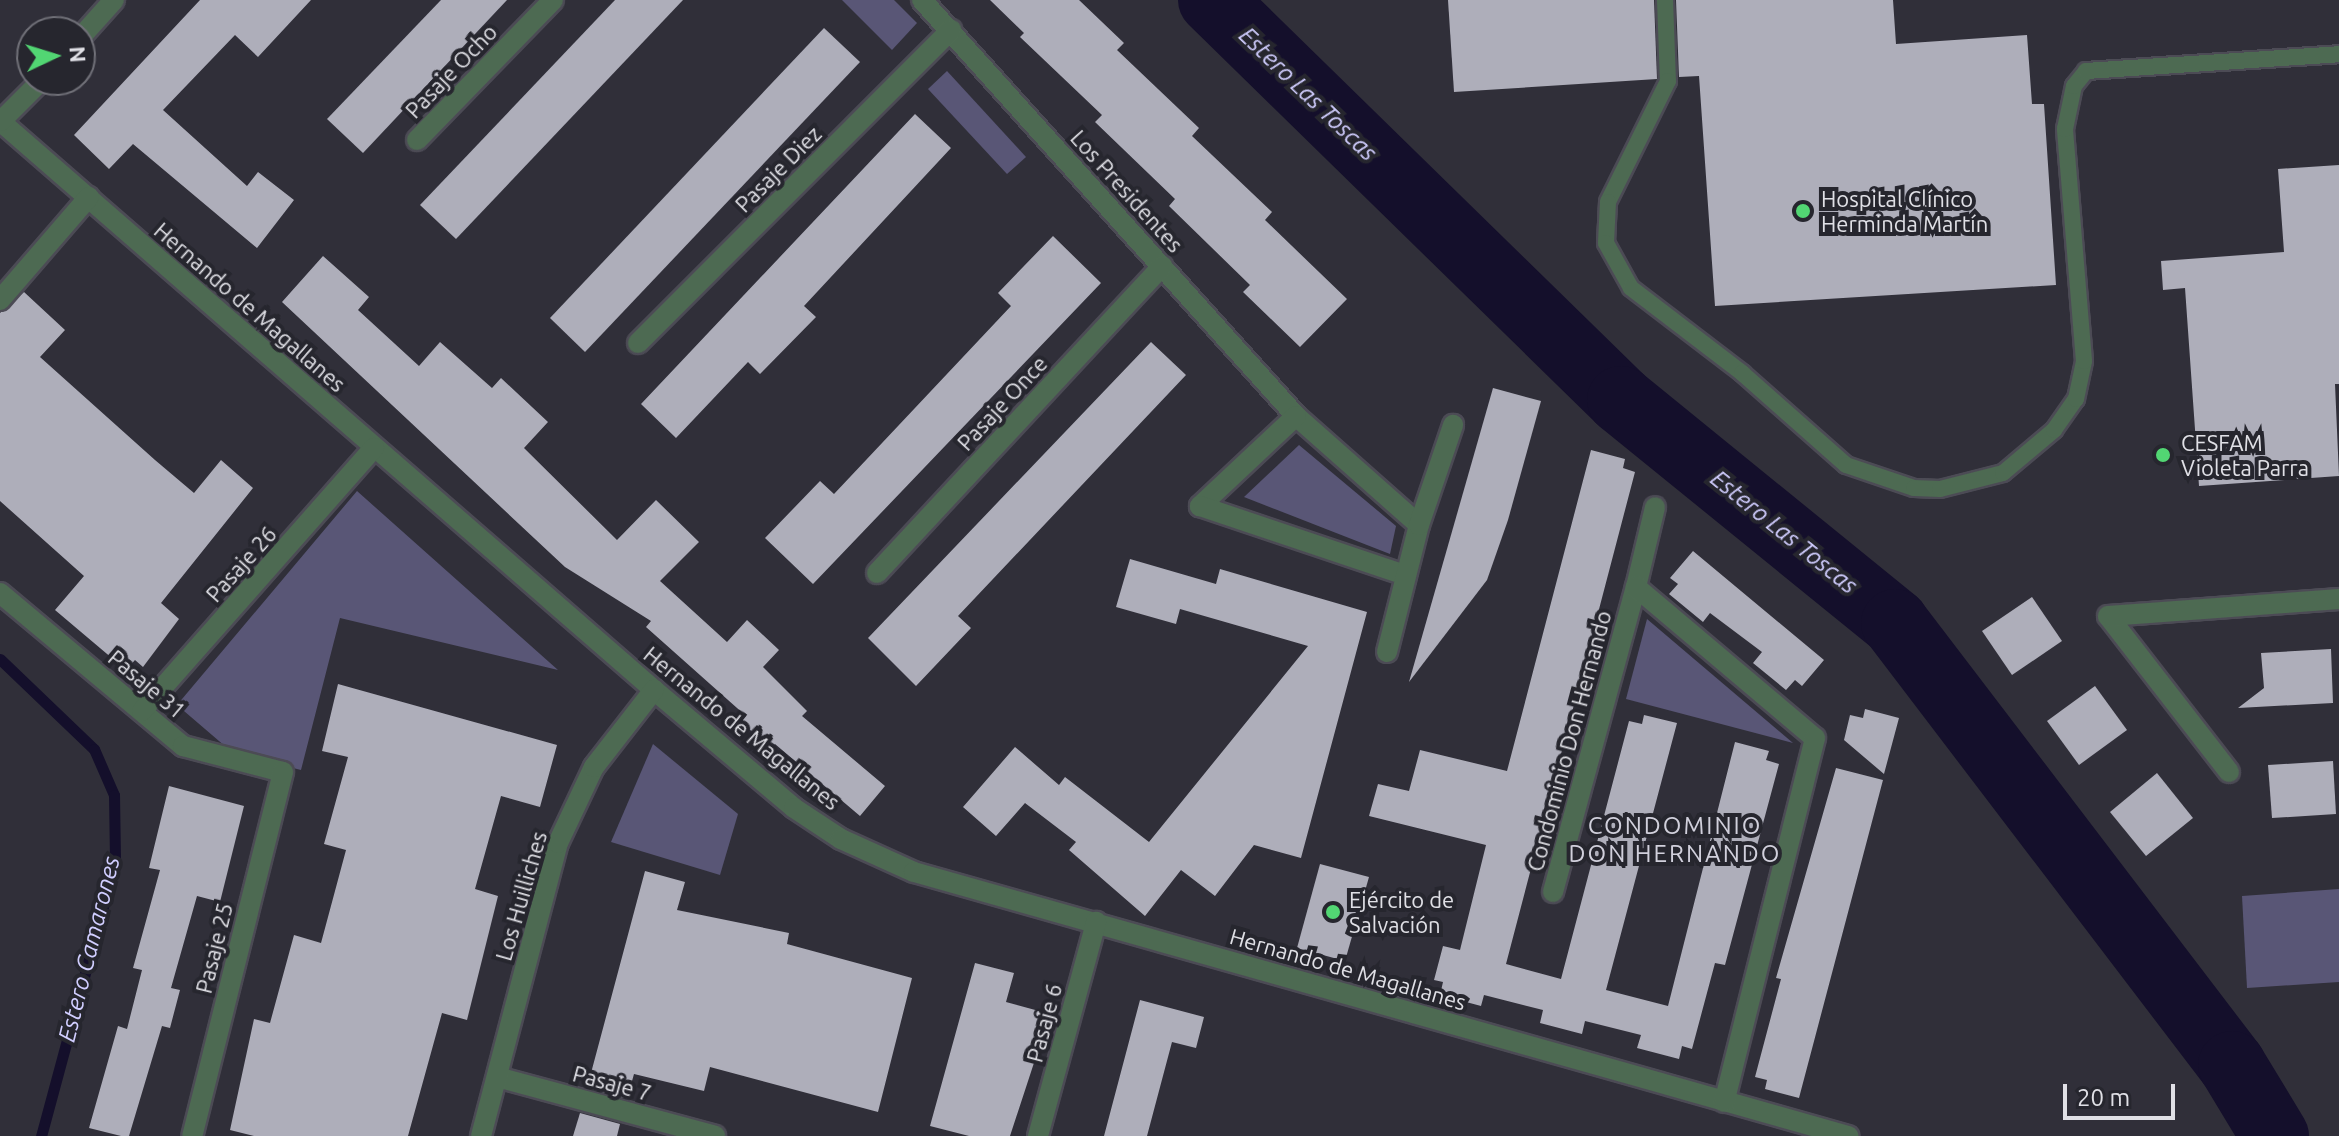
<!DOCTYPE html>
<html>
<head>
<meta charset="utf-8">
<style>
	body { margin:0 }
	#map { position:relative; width:2339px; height:1136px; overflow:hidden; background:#302f39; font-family:Ubuntu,sans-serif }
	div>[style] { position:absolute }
	.green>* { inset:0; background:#595676 }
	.stream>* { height:11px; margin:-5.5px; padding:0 5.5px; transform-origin:5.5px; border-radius:5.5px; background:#140f2b }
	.river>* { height:68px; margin:-34px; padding:0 34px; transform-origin:34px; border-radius:34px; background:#140f2b }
	.building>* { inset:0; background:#aeaeba }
	.roads { filter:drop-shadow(2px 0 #4c4b55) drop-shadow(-2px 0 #4c4b55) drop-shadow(0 2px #4c4b55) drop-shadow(0 -2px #4c4b55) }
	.lane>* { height:16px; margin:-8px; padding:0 8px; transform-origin:8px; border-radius:8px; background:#4d6a52 }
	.street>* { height:20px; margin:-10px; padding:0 10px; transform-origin:10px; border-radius:10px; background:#4d6a52 }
	.dots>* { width:22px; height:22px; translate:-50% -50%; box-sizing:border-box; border:4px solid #26262e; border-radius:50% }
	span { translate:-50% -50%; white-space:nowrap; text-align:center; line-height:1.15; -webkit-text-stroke:8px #26262e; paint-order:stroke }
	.street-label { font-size:22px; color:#e0e0e6 }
	.poi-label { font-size:22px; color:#e0e0e6 }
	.left { translate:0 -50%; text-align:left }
	.water-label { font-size:24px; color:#d1ceff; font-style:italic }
	.neighbourhood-label { font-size:24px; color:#d1d0dc; letter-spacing:2px }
	.north { position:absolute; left:16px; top:16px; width:80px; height:80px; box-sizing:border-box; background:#26262e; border:2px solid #707078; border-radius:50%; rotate:86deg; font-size:22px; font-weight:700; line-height:32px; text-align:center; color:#e0e0e6 }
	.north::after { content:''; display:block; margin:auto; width:28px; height:36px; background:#52d673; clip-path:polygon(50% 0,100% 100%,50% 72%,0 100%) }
	.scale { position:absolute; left:2063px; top:1084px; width:112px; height:36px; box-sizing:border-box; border:4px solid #e0e0e6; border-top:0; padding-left:10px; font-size:24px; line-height:28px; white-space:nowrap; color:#e0e0e6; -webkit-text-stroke:6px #26262e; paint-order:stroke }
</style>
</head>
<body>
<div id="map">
	<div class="green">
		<div style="clip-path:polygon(842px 0,894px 0,917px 23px,892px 50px)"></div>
		<div style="clip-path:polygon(947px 71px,1026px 157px,1007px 174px,928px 89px)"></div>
		<div style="clip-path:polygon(1299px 445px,1396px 526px,1390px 554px,1244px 497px)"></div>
		<div style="clip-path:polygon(357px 491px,558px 670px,340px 618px,301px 770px,233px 753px,177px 705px)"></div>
		<div style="clip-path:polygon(1647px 619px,1793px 743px,1626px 699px)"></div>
		<div style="clip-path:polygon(653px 744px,738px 814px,720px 875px,611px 842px)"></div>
		<div style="clip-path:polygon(2339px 889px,2339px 982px,2247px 988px,2242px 896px)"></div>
	</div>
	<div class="stream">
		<div style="left:0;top:659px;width:130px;rotate:43.8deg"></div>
		<div style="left:94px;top:749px;width:50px;rotate:66.5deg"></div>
		<div style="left:114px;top:795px;width:67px;rotate:89.1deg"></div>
		<div style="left:115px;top:862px;width:284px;rotate:105.1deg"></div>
	</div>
	<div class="river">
		<div style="left:1212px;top:0;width:572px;rotate:44.36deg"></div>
		<div style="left:1621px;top:400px;width:353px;rotate:39.1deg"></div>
		<div style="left:1895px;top:623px;width:556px;rotate:52.68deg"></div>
		<div style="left:2232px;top:1065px;width:83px;rotate:58.8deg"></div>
	</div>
	<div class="building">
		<div style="clip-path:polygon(200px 0,311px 0,258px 57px,235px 35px,163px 110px,247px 186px,258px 172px,294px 200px,257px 248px,133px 144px,109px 169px,74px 135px)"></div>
		<div style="clip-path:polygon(441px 0,507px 0,363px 153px,327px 119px)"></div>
		<div style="clip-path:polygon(615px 0,683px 0,456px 239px,420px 205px)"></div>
		<div style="clip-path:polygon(990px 0,1079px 0,1124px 43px,1117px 50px,1199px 128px,1192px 136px,1272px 212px,1265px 220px,1347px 299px,1300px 347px,1243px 292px,1250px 285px,1169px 206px,1175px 199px,1095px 122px,1102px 115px,1020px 37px,1024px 33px)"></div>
		<div style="clip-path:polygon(1448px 0,1654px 0,1657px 79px,1454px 92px)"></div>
		<div style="clip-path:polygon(1676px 0,1893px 0,1896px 44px,2027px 35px,2032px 104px,2044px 104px,2056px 285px,1715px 306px,1699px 76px,1679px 77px)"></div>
		<div style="clip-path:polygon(824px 28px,860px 62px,585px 352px,550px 318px)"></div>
		<div style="clip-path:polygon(915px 114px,951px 148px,804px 306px,816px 317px,760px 374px,748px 362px,676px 438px,641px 404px)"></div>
		<div style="clip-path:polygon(2339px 165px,2339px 384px,2335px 384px,2339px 476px,2199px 486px,2185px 288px,2163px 290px,2161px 261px,2284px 252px,2278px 169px)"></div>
		<div style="clip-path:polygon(1053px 236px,1101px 283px,813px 584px,765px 538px,820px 481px,834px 494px,1011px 306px,998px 293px)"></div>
		<div style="clip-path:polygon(323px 256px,369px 297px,358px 310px,419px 366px,440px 342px,492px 388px,501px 378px,548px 422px,524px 448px,617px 540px,656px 500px,699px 542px,660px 581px,727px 642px,747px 620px,779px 650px,763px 667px,807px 711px,802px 716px,885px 786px,860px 816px,775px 744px,770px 749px,741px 721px,746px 716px,646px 627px,651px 621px,565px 567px,282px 302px)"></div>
		<div style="clip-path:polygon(24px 292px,65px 330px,40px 357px,155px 460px,194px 493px,221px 460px,253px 488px,161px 603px,179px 619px,143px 667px,135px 660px,126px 670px,55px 610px,84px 576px,0 501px,0 313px)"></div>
		<div style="clip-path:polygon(1151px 342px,1186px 375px,958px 616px,971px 628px,916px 686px,868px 638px)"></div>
		<div style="clip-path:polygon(1493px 388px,1541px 401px,1508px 520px,1487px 580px,1409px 682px)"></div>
		<div style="clip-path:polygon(1591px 450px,1625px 459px,1623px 468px,1635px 472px,1506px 964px,1561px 979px,1629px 721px,1642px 724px,1644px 715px,1677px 723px,1606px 990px,1668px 1006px,1735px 742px,1769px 751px,1766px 760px,1779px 764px,1725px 965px,1715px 963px,1692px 1049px,1682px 1046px,1679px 1059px,1637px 1048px,1641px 1035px,1585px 1021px,1582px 1034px,1540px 1023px,1543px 1010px,1484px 995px,1481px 1006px,1440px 995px,1443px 982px,1434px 980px,1443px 946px,1460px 950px,1486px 845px,1369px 816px,1378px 784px,1409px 791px,1420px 750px,1507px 771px)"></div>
		<div style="clip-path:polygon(1693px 551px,1824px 660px,1802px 686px,1795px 680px,1786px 690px,1753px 663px,1762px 652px,1710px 613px,1703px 622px,1669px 594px,1678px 584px,1670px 578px)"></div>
		<div style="clip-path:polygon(1130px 559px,1216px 584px,1220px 569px,1367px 612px,1301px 858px,1254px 845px,1215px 896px,1181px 870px,1145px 916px,1069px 850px,1076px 842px,1025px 803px,996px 836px,963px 807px,1015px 747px,1059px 785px,1065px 777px,1149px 842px,1308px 646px,1180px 609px,1176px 624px,1116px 607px)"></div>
		<div style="clip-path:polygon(2032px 597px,2062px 641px,2012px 675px,1982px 631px)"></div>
		<div style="clip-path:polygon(2331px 649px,2333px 703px,2238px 708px,2264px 688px,2261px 653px)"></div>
		<div style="clip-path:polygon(338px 684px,557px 745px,540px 807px,501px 796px,475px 889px,498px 896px,467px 1020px,442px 1013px,408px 1136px,254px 1136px,230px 1130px,254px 1019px,270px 1023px,294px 935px,321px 943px,346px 850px,324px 844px,348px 757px,322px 751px)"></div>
		<div style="clip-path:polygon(2095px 686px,2127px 730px,2079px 765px,2047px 721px)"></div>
		<div style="clip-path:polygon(1865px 709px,1899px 718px,1884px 774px,1844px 740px,1850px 715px,1863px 718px)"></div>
		<div style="clip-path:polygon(2333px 761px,2336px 814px,2272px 818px,2268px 765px)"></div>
		<div style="clip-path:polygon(1836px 768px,1883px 780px,1799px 1098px,1765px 1089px,1767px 1080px,1755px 1077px,1781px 979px,1776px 978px)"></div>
		<div style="clip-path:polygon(2157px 773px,2193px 818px,2146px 856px,2110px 812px)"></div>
		<div style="clip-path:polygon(169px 786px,244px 806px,220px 902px,197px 896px,171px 988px,180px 990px,170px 1028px,162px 1026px,129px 1136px,121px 1136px,89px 1128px,118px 1026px,127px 1029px,142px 970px,133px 968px,160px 870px,149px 868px)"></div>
		<div style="clip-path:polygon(1320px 864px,1369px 877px,1345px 961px,1297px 948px)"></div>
		<div style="clip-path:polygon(645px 871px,685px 882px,677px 910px,789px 933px,787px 944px,912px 978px,878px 1112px,710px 1067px,704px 1091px,634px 1074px,627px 1099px,587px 1088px)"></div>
		<div style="clip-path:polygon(975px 963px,1014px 973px,1006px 1002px,1050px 1014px,1010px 1136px,969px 1136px,930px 1126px)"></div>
		<div style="clip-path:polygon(1140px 1000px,1204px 1017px,1196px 1048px,1172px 1042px,1147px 1136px,1104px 1136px)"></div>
		<div style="clip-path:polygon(580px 1113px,620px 1124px,617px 1136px,573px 1136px)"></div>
	</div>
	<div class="roads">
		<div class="lane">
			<div style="left:1665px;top:0;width:81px;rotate:87.9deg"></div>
			<div style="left:1668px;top:81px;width:135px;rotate:116.4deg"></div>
			<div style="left:1608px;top:202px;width:41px;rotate:92.8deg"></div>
			<div style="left:1606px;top:243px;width:51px;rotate:60.9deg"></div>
			<div style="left:1631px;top:288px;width:140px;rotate:37.4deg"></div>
			<div style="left:1742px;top:373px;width:139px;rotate:41.5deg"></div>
			<div style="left:1846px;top:465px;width:72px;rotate:18.7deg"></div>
			<div style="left:1914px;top:488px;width:26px;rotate:2deg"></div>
			<div style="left:1940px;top:489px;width:65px;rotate:-14.3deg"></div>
			<div style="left:2003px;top:473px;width:67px;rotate:-40.1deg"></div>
			<div style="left:2054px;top:430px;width:38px;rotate:-55deg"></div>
			<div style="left:2076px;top:399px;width:39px;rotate:-78deg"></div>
			<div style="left:2084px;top:361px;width:233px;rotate:-94.7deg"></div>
			<div style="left:2065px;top:129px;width:44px;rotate:-78.2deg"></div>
			<div style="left:2074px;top:86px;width:19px;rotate:-51deg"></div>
			<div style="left:2086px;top:71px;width:254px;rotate:-3.8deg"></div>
		</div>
		<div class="street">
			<div style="left:922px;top:0;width:559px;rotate:48.04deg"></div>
			<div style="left:1296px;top:416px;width:164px;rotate:41.5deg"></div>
			<div style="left:80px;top:38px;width:51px;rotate:-48.2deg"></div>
			<div style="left:0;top:121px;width:867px;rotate:41.02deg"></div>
			<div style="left:654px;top:690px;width:183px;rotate:40.1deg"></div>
			<div style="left:794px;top:808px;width:56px;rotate:33.4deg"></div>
			<div style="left:841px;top:839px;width:80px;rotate:24.3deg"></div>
			<div style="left:914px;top:872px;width:971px;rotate:15.78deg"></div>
			<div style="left:1px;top:121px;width:58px;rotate:-45deg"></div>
			<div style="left:417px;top:140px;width:195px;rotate:-45.8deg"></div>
			<div style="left:0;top:300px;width:136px;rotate:-49.2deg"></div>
			<div style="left:638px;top:343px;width:443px;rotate:-45deg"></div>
			<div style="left:1296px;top:416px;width:132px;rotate:136.8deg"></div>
			<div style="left:1200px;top:506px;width:216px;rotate:18.6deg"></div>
			<div style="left:877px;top:573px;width:419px;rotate:-47.1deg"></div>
			<div style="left:1636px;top:587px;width:82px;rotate:-76.6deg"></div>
			<div style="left:0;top:593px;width:239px;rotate:39.9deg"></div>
			<div style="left:183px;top:746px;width:103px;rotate:14.6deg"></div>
			<div style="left:283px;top:772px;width:375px;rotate:104deg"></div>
			<div style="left:1387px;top:652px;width:131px;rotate:-75.9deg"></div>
			<div style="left:1419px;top:525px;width:106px;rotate:-71.2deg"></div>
			<div style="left:142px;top:711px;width:351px;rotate:-48.6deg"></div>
			<div style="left:2229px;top:772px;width:197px;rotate:-127.8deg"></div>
			<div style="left:2108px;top:616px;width:232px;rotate:-4.2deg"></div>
			<div style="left:1553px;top:892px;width:316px;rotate:-74.8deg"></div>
			<div style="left:1636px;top:587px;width:234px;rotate:40.2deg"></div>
			<div style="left:1815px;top:738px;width:375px;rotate:104deg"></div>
			<div style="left:497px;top:1077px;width:226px;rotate:15.1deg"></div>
			<div style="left:481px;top:1136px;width:303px;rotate:-75.3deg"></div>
			<div style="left:558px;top:843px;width:84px;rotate:-64.7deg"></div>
			<div style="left:594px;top:767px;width:98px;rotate:-52.1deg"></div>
			<div style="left:1038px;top:1136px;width:222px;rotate:-74.8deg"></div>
		</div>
	</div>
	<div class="dots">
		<div style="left:1803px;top:211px;background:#52d673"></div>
		<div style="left:2163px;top:455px;background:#52d673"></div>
		<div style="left:1333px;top:912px;background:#52d673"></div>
	</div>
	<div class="street-label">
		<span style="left:451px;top:71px;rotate:-46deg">Pasaje Ocho</span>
		<span style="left:778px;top:169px;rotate:-45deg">Pasaje Diez</span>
		<span style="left:1127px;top:191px;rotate:48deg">Los Presidentes</span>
		<span style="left:250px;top:307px;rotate:41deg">Hernando de Magallanes</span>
		<span style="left:1002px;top:403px;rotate:-47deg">Pasaje Once</span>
		<span style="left:241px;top:564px;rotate:-48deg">Pasaje 26</span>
		<span style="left:147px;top:684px;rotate:40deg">Pasaje 31</span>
		<span style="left:742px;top:728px;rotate:39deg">Hernando de Magallanes</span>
		<span style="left:1569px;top:741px;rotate:-75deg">Condominio Don Hernando</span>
		<span style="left:521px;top:896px;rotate:-74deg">Los Huilliches</span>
		<span style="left:214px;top:948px;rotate:-76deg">Pasaje 25</span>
		<span style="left:1348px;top:969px;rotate:16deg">Hernando de Magallanes</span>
		<span style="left:1044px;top:1023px;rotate:-75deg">Pasaje 6</span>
		<span style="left:612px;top:1083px;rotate:15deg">Pasaje 7</span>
	</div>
	<div class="poi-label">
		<span class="left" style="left:1821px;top:211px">Hospital Clínico<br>Herminda Martín</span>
		<span class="left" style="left:2181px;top:455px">CESFAM<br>Violeta Parra</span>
		<span class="left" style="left:1349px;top:912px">Ejército de<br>Salvación</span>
	</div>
	<div class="water-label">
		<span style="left:1308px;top:94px;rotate:44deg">Estero Las Toscas</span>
		<span style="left:1784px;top:532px;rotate:39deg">Estero Las Toscas</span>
		<span style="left:89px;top:949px;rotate:-76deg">Estero Camarones</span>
	</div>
	<div class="neighbourhood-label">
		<span style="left:1675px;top:840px">CONDOMINIO<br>DON HERNANDO</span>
	</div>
	<div class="north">N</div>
	<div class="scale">20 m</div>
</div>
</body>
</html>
